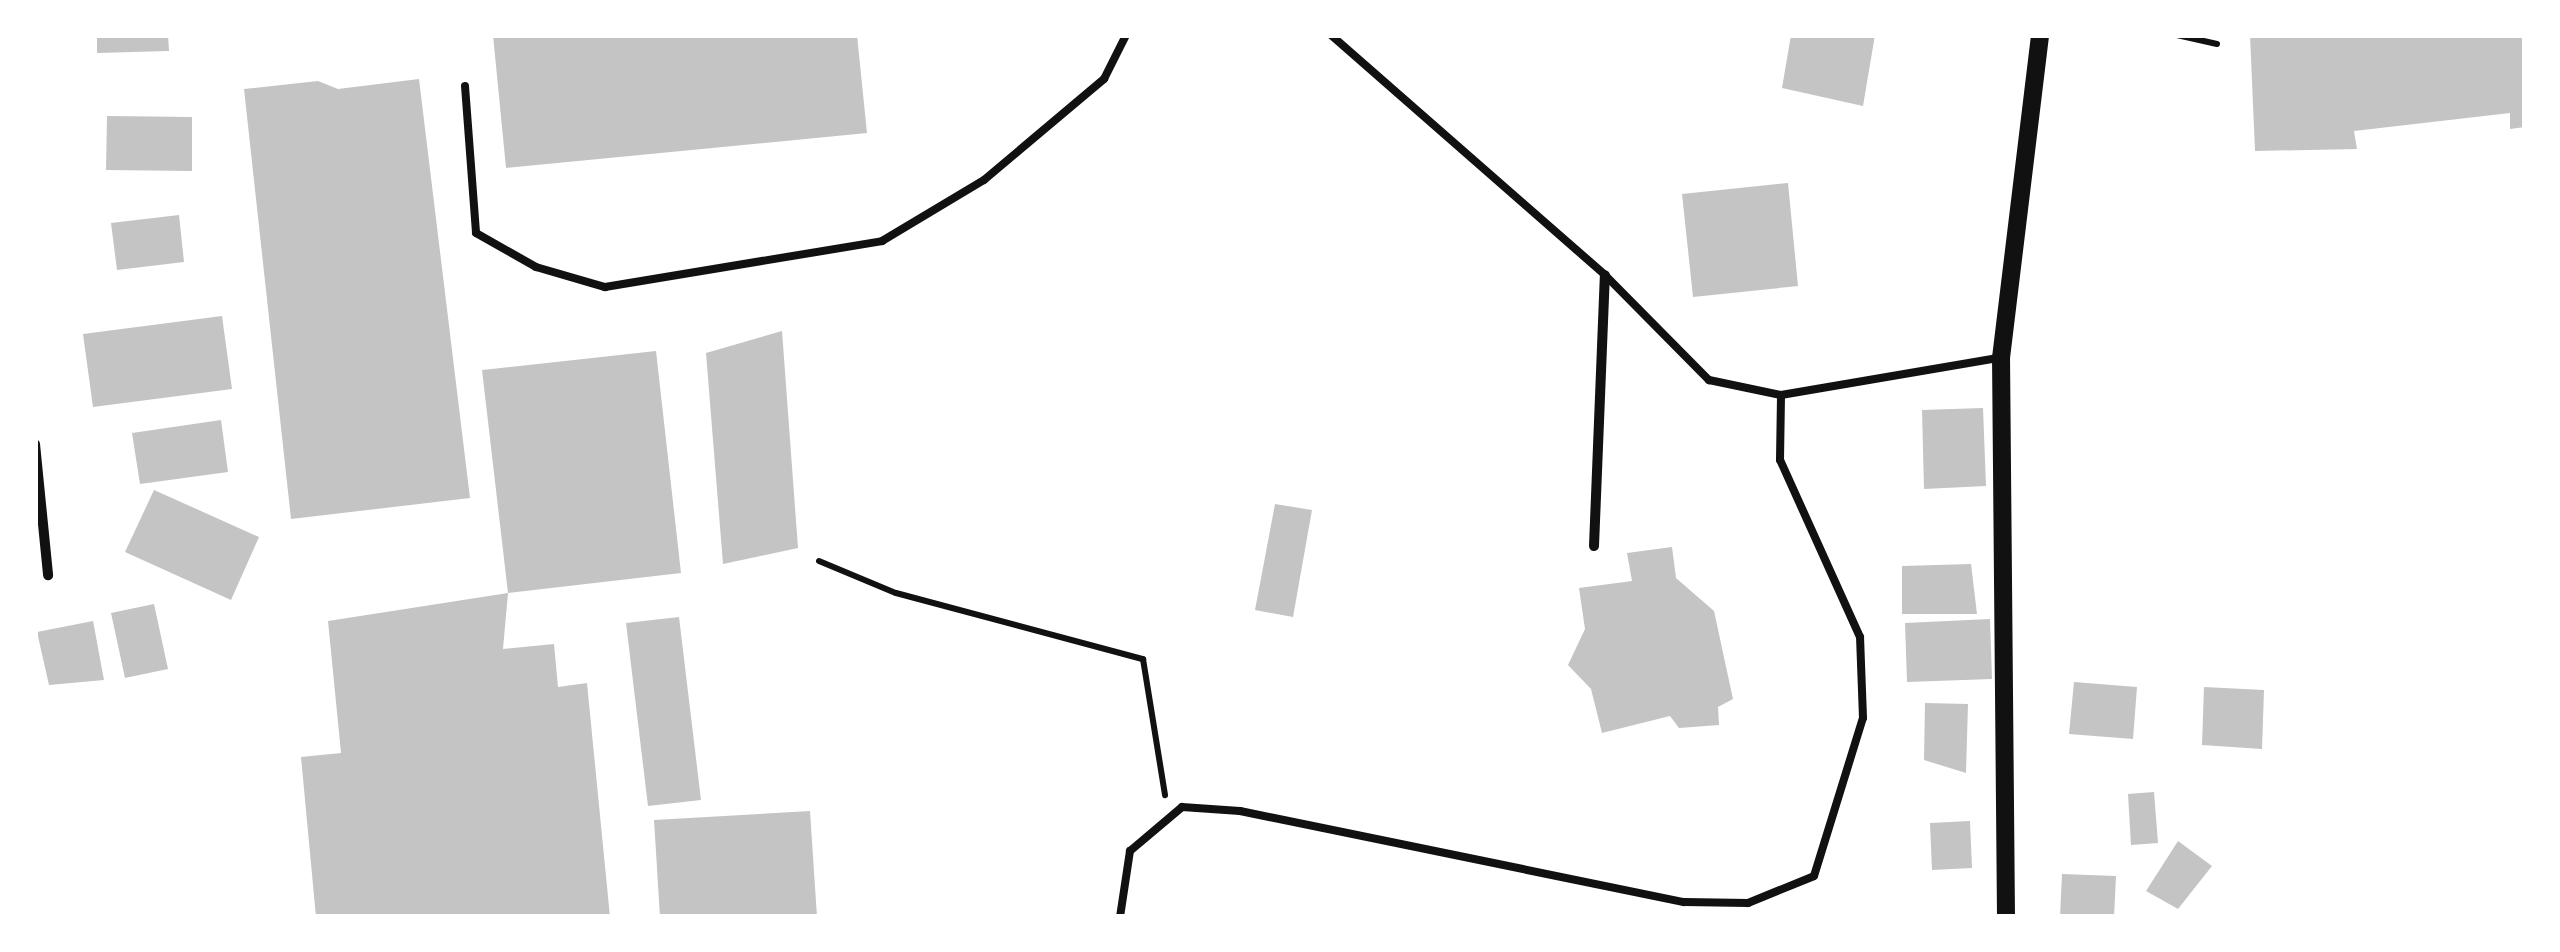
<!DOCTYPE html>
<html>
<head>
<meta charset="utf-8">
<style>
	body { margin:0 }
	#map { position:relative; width:2560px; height:952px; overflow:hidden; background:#fff; font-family:"Noto Sans",sans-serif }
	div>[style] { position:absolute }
	.building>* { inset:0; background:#c4c4c4 }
	.path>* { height:6px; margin:-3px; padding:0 3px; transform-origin:3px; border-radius:3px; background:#111 }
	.service>* { height:8px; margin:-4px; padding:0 4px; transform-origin:4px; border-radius:4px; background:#111 }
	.minor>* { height:10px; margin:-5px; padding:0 5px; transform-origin:5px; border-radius:5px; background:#111 }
	.tertiary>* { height:18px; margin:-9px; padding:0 9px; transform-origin:9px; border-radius:9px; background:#111 }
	span { translate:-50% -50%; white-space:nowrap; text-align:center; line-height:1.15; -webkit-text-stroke:8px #fff; paint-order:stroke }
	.frame { position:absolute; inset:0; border:38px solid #fff; pointer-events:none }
</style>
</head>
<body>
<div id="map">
	<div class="building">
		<div style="clip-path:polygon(97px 35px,168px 35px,169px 51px,97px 53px)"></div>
		<div style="clip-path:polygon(493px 35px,857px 35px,867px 133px,506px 168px)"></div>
		<div style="clip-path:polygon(1791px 35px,1875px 35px,1863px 106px,1782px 88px)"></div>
		<div style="clip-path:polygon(2250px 35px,2525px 35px,2525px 127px,2510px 129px,2510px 113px,2354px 131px,2357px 149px,2255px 151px)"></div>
		<div style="clip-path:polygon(419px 79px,470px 498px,291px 519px,244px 89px,318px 81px,338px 89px)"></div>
		<div style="clip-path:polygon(107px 116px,192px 117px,192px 171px,106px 170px)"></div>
		<div style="clip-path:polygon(1788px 183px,1798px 286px,1693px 297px,1682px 194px)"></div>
		<div style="clip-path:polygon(179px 215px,184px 262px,117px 270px,111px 223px)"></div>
		<div style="clip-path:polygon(222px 316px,232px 389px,93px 407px,83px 334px)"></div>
		<div style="clip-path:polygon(782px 331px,798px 548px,723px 564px,706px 353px)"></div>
		<div style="clip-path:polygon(656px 351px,681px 573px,508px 593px,503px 649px,554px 644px,558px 687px,587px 683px,610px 917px,316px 917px,301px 757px,341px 753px,328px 621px,508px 593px,482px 370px)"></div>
		<div style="clip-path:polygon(1983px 408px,1986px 486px,1924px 489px,1922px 410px)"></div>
		<div style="clip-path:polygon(221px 420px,228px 472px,140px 484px,132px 433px)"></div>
		<div style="clip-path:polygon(154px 490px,259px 537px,231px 600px,125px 552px)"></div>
		<div style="clip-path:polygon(1275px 504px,1312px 510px,1293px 617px,1255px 610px)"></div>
		<div style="clip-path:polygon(1672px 547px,1676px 578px,1714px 611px,1733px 699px,1718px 707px,1719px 725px,1679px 728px,1670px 716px,1602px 733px,1591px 689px,1568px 665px,1585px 629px,1579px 588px,1632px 581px,1627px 553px)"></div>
		<div style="clip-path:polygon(1971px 564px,1977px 614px,1902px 614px,1902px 566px)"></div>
		<div style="clip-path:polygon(154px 604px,168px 669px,125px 678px,111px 613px)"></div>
		<div style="clip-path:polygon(679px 617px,701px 800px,648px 806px,626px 623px)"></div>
		<div style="clip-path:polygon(1990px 619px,1992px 679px,1907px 682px,1905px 623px)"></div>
		<div style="clip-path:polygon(93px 621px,104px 680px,49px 685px,37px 632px)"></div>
		<div style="clip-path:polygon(2074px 682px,2137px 687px,2133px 739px,2069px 734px)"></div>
		<div style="clip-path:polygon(2204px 687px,2264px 690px,2262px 749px,2202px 745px)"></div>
		<div style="clip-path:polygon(1925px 703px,1968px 704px,1966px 773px,1924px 760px)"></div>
		<div style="clip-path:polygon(2154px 792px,2158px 843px,2131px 845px,2128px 794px)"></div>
		<div style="clip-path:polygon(810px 811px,817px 917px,660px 917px,654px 820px)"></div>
		<div style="clip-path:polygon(1970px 821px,1972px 868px,1932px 870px,1930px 823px)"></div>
		<div style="clip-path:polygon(2178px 841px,2212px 866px,2178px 909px,2146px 891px)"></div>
		<div style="clip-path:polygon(2062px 874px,2116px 876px,2114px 917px,2060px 917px)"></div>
	</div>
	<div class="path">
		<div style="left:2177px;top:35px;width:41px;rotate:12.7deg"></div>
		<div style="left:819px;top:561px;width:83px;rotate:22.6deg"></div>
		<div style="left:896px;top:593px;width:256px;rotate:15deg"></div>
		<div style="left:1143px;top:659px;width:138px;rotate:80.8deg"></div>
	</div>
	<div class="service">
		<div style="left:1331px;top:35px;width:364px;rotate:41.2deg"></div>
		<div style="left:1605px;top:275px;width:148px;rotate:45.3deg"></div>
		<div style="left:1709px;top:380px;width:74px;rotate:11.8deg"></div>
		<div style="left:1781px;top:395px;width:220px;rotate:-9.7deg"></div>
		<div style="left:465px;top:86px;width:147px;rotate:85.7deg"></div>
		<div style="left:476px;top:233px;width:69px;rotate:29.5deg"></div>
		<div style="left:536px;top:267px;width:72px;rotate:16.2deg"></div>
		<div style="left:605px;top:287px;width:281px;rotate:-9.4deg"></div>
		<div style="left:882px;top:241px;width:119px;rotate:-30.9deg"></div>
		<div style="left:984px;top:180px;width:157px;rotate:-40.1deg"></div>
		<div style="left:1104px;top:79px;width:49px;rotate:-63.4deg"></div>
		<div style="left:1120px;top:917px;width:67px;rotate:-81.4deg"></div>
		<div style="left:1130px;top:851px;width:68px;rotate:-40.2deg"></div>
		<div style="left:1182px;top:807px;width:58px;rotate:3.9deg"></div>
		<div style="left:1240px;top:811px;width:453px;rotate:11.6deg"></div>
		<div style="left:1684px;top:902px;width:64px;rotate:0.9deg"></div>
		<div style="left:1748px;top:903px;width:71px;rotate:-22.2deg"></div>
		<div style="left:1814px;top:876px;width:165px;rotate:-72.8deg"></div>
		<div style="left:1863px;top:718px;width:81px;rotate:-92.1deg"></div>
		<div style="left:1860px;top:637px;width:194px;rotate:-114.3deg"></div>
		<div style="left:1780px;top:460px;width:65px;rotate:-89.1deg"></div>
	</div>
	<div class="minor">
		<div style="left:35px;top:444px;width:132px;rotate:84.3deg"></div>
		<div style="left:1594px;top:546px;width:271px;rotate:-87.7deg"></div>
	</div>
	<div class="tertiary">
		<div style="left:2006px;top:917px;width:559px;rotate:-90.51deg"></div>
		<div style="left:2001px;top:358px;width:325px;rotate:-83.1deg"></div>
	</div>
	<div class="frame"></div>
</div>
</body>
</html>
